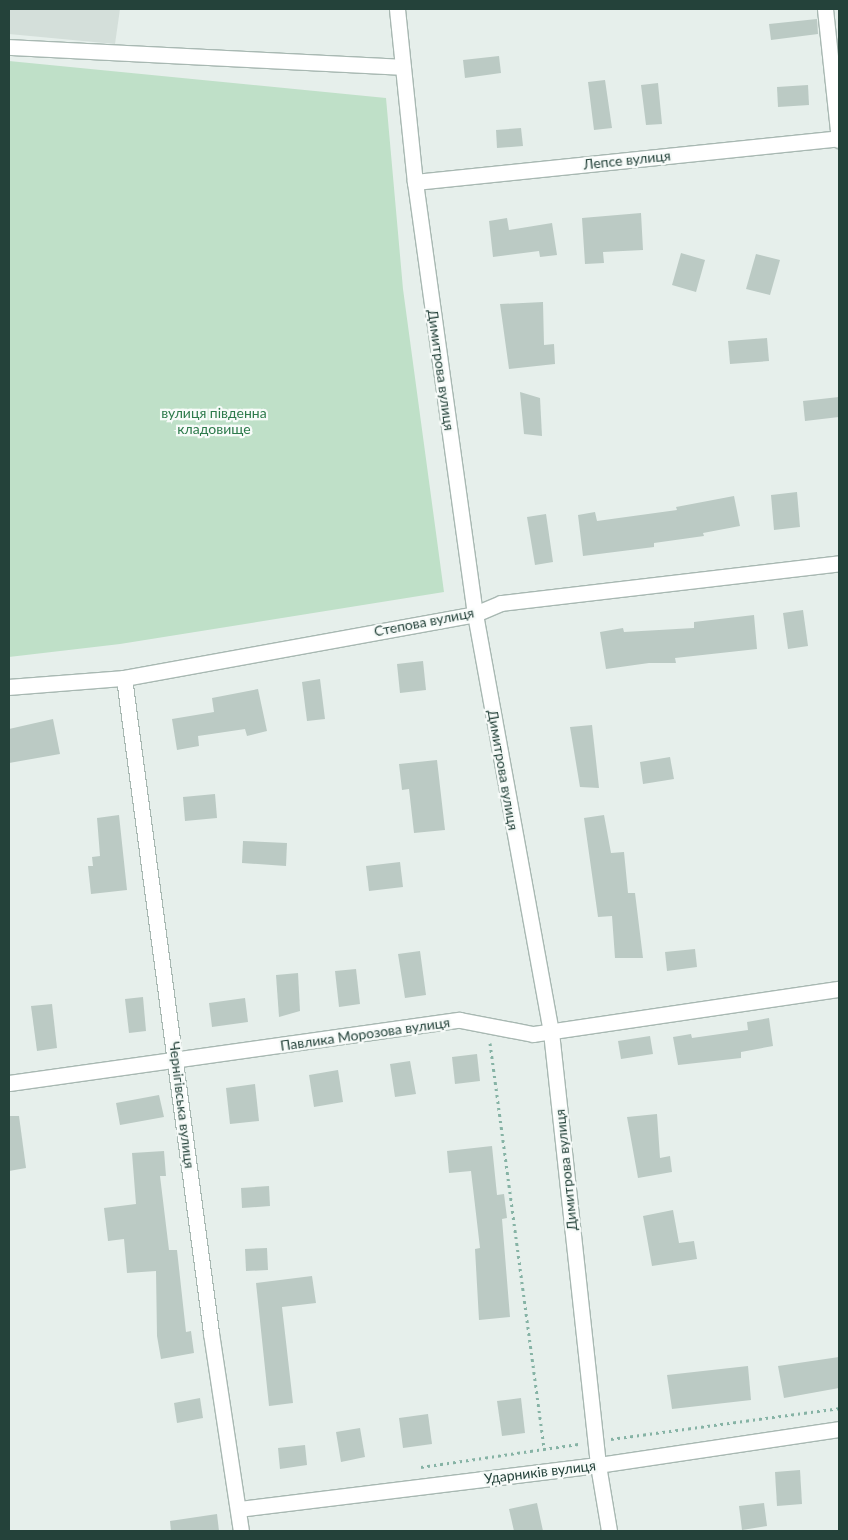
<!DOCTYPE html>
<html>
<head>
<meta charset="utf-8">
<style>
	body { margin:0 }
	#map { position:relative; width:848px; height:1540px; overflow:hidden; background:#e6efeb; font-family:Lato,sans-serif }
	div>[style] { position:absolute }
	.built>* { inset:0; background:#d4dfda }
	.green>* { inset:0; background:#bfe0c8 }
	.building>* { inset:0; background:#bbcac4 }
	.path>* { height:3px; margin-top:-1.5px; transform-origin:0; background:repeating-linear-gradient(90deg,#86b3a5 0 2.5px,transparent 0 6.5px) }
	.roads { filter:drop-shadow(1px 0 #a8b8b2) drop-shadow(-1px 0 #a8b8b2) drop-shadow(0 1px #a8b8b2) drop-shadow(0 -1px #a8b8b2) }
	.minor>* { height:15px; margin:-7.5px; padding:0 7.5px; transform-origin:7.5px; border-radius:7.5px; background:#fff }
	span { translate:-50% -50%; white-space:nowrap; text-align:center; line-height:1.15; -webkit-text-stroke:4.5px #f7fbf9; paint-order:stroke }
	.street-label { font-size:14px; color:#24423a }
	.park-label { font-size:14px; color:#2d7a4b }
	.frame { position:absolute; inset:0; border:10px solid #24423a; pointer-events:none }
</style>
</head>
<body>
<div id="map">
	<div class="built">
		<div style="clip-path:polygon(9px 9px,120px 9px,115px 44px,9px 34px)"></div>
	</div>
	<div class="green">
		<div style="clip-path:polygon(9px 61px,386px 98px,403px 289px,444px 592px,120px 644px,9px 657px)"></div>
	</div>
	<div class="building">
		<div style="clip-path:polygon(817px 19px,818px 34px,771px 40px,769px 24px)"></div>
		<div style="clip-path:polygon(499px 56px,501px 73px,465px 78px,463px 60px)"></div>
		<div style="clip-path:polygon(605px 80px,612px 128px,594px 130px,588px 82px)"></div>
		<div style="clip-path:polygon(658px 83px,662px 124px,646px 125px,641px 85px)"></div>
		<div style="clip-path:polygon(808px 85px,809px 105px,778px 107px,777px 87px)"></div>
		<div style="clip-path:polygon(521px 128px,523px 146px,497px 148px,496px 130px)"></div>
		<div style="clip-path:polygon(641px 213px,643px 250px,603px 252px,604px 263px,585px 264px,582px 218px)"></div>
		<div style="clip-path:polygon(507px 218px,509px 230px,552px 223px,557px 255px,540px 257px,539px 251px,493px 257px,489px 221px)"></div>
		<div style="clip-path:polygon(681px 253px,705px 260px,696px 292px,672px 285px)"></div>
		<div style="clip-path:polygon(756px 254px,780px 260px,770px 295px,746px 289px)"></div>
		<div style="clip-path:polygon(543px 302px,544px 345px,554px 344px,555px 364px,509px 369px,500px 304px)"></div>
		<div style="clip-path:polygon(767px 338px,769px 361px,730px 364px,728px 341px)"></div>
		<div style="clip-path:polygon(520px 392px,540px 398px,542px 436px,524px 434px)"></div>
		<div style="clip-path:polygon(839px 397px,839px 417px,805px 421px,803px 401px)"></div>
		<div style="clip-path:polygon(797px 492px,800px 527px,774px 530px,771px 495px)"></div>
		<div style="clip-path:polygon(734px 496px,740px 526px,703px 533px,704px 536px,654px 543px,654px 547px,583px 556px,578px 515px,595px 512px,597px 521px,677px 510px,676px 507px)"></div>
		<div style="clip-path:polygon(546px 514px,553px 562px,535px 565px,527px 517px)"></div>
		<div style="clip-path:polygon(803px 610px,808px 646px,788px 649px,783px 613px)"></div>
		<div style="clip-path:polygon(754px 615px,757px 649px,675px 658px,676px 663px,649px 663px,606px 669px,600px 632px,623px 628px,624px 632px,694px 628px,694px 622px)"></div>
		<div style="clip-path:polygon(423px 661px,426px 690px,400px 693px,397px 664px)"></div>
		<div style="clip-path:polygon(320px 679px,325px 719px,307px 721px,302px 682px)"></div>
		<div style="clip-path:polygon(258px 689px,267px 731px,247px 736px,245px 729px,198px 736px,199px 746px,177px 750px,172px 719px,214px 712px,212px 698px)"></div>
		<div style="clip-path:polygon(53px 719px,60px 754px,9px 763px,9px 729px)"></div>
		<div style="clip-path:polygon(592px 725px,599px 788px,580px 787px,570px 727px)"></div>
		<div style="clip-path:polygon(670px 757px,674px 779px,643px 784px,640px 762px)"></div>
		<div style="clip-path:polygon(437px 760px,445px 830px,414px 833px,409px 789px,402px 790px,399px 764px)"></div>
		<div style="clip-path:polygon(215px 794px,217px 818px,185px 821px,183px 797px)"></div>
		<div style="clip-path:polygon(119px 815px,127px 890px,91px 894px,88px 866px,93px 866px,92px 857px,100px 856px,97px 818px)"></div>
		<div style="clip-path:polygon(604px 815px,611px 853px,624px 852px,628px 893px,635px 893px,643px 958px,615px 958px,612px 916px,598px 917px,584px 818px)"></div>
		<div style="clip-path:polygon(243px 841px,287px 843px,286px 866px,242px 863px)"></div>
		<div style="clip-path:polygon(400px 862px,403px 887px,369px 891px,366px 866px)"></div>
		<div style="clip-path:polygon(695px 949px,697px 967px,667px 971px,665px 952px)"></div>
		<div style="clip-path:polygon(420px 951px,426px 995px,405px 998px,398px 954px)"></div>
		<div style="clip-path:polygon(356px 969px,360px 1004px,339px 1007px,335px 971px)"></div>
		<div style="clip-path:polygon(298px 973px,300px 1011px,279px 1017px,276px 975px)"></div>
		<div style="clip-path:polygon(143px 997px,146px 1031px,129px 1033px,125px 999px)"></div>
		<div style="clip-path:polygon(245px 998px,248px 1022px,212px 1027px,209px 1003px)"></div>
		<div style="clip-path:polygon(52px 1004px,57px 1048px,37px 1051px,31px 1006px)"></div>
		<div style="clip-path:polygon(769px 1018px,773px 1046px,741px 1052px,741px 1058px,678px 1065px,673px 1037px,691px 1034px,692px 1038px,748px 1030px,747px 1022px)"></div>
		<div style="clip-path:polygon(650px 1036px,653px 1054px,621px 1059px,618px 1041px)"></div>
		<div style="clip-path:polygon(477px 1054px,480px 1081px,455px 1084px,452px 1057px)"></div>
		<div style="clip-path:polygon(410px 1061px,416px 1094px,395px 1097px,390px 1064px)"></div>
		<div style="clip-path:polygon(338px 1070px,343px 1102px,314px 1107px,309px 1075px)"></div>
		<div style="clip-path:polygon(255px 1084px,259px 1121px,230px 1124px,226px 1088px)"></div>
		<div style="clip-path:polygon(159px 1095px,164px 1117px,120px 1125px,116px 1103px)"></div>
		<div style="clip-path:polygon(657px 1114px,660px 1158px,670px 1156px,672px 1172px,638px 1178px,627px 1117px)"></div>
		<div style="clip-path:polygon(9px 1116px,19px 1116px,26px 1168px,9px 1171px)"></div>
		<div style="clip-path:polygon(492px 1146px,497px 1195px,504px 1194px,507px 1218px,502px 1219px,510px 1317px,479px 1320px,475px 1249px,480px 1248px,471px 1171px,449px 1173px,447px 1151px)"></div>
		<div style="clip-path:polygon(164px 1151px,166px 1176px,160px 1176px,169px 1250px,177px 1250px,186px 1332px,191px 1331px,194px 1353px,161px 1359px,157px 1336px,156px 1271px,127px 1273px,124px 1239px,108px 1241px,104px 1208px,136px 1204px,132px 1153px)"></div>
		<div style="clip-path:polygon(269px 1186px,270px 1206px,242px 1208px,241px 1188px)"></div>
		<div style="clip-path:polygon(673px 1210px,679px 1243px,694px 1241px,697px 1259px,652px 1266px,643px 1216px)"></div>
		<div style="clip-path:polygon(267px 1248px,268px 1270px,246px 1271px,245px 1249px)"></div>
		<div style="clip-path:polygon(312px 1276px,316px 1303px,282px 1307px,293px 1403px,269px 1406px,256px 1283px)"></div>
		<div style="clip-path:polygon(839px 1357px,839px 1388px,784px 1398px,778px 1366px)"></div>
		<div style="clip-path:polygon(748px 1366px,751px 1400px,672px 1409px,667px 1375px)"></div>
		<div style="clip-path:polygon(200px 1398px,203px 1418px,177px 1423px,174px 1403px)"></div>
		<div style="clip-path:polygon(521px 1398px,525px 1433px,502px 1436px,497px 1401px)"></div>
		<div style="clip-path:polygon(428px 1414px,432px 1444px,403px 1448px,399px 1418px)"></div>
		<div style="clip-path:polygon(360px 1428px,365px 1457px,341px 1462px,336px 1432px)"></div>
		<div style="clip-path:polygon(305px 1445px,307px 1465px,280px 1469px,278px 1448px)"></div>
		<div style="clip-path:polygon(800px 1470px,802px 1504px,777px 1506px,775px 1472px)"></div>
		<div style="clip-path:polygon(537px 1503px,543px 1531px,514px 1531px,509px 1509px)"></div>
		<div style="clip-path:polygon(764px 1503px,767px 1526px,742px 1530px,739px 1506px)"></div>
		<div style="clip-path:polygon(217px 1514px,219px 1531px,171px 1531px,170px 1521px)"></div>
	</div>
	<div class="path">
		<div style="left:490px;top:1043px;width:410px;rotate:82.4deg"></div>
		<div style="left:611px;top:1439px;width:230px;rotate:-7.7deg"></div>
		<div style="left:421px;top:1467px;width:159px;rotate:-8.3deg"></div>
	</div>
	<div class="roads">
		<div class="minor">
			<div style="left:397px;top:9px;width:174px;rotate:84.1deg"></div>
			<div style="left:415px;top:182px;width:436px;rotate:82.1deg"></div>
			<div style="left:475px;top:614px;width:425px;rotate:79.7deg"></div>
			<div style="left:551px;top:1032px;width:436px;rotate:83.8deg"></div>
			<div style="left:598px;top:1465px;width:67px;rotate:80.5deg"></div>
			<div style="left:825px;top:9px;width:132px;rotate:83.9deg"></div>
			<div style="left:9px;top:47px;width:394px;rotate:2.9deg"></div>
			<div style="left:415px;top:182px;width:426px;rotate:-5.9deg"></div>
			<div style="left:124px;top:678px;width:661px;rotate:82.43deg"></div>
			<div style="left:211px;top:1333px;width:200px;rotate:81.4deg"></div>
			<div style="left:9px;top:687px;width:115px;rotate:-4.5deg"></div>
			<div style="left:124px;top:678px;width:357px;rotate:-10.3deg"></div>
			<div style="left:475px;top:614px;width:28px;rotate:-23deg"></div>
			<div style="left:501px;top:603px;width:340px;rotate:-6.7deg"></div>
			<div style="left:9px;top:1083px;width:455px;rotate:-8deg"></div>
			<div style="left:460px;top:1020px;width:74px;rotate:10.9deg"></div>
			<div style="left:533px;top:1034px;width:309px;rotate:-8.4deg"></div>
			<div style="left:239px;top:1509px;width:362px;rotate:-7deg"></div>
			<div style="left:598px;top:1465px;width:244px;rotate:-8.5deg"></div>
		</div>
	</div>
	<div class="street-label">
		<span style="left:627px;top:160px;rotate:-6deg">Лепсе вулиця</span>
		<span style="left:441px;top:370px;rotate:82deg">Димитрова вулиця</span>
		<span style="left:424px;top:622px;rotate:-11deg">Степова вулиця</span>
		<span style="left:503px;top:770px;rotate:80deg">Димитрова вулиця</span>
		<span style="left:365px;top:1034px;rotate:-8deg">Павлика Морозова вулиця</span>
		<span style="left:182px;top:1105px;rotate:83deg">Чернігівська вулиця</span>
		<span style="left:566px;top:1170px;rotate:-96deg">Димитрова вулиця</span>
		<span style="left:540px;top:1472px;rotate:-7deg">Ударників вулиця</span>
	</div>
	<div class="park-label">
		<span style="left:214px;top:421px">вулиця південна<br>кладовище</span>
	</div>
	<div class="frame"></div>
</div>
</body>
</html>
